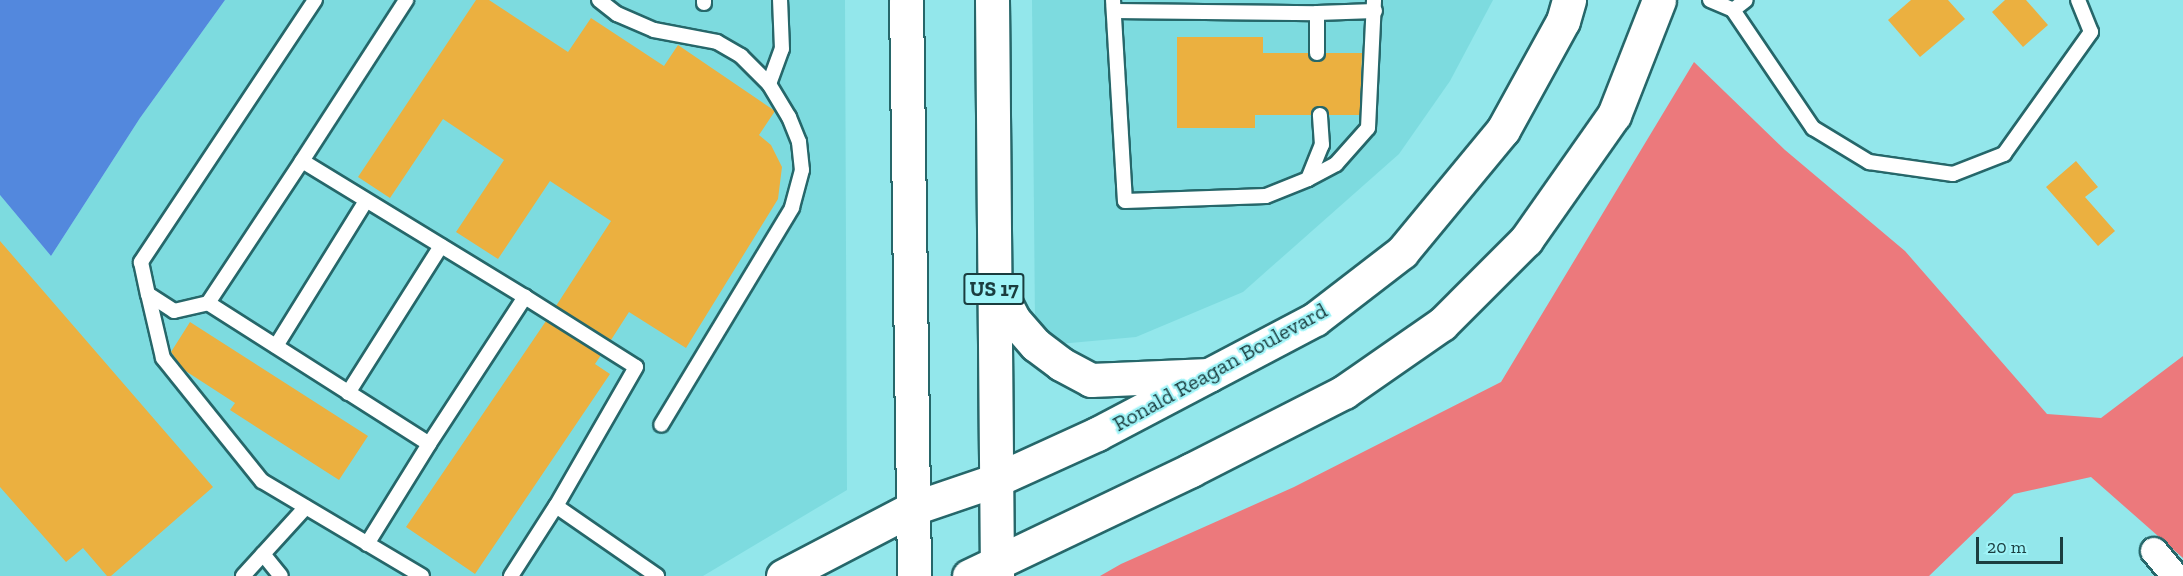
<!DOCTYPE html>
<html>
<head>
<meta charset="utf-8">
<style>
	body { margin:0 }
	#map { position:relative; width:2183px; height:576px; overflow:hidden; background:#93e7eb; font-family:"Zilla Slab",serif }
	div>[style] { position:absolute }
	.built>* { inset:0; background:#7ddbdf }
	.forest>* { inset:0; background:#ec797c }
	.water>* { inset:0; background:#5388dd }
	.building>* { inset:0; background:#ebb040 }
	.roads { filter:drop-shadow(2px 0 #26676a) drop-shadow(-2px 0 #26676a) drop-shadow(0 2px #26676a) drop-shadow(0 -2px #26676a) }
	.service>* { height:14px; margin:-7px; padding:0 7px; transform-origin:7px; border-radius:7px; background:#fff }
	.minor>* { height:26px; margin:-13px; padding:0 13px; transform-origin:13px; border-radius:13px; background:#fff }
	.secondary>* { height:33px; margin:-16.5px; padding:0 16.5px; transform-origin:16.5px; border-radius:16.5px; background:#fff }
	.primary>* { height:33px; margin:-16.5px; padding:0 16.5px; transform-origin:16.5px; border-radius:16.5px; background:#fff }
	span { translate:-50% -50%; white-space:nowrap; text-align:center; line-height:1.15; -webkit-text-stroke:4.5px #a0f4f8; paint-order:stroke }
	.shield-label span { padding:2px 4px; background:#a0f4f8; border:2px solid; border-radius:4px; -webkit-text-stroke-width:0 }
	.shield-label { font-size:21px; color:#1a3d3f; font-weight:700 }
	.street-label { font-size:22px; color:#1a3d3f }
	.scale { position:absolute; left:1976px; top:537px; width:87px; height:27px; box-sizing:border-box; border:3px solid #1a3d3f; border-top:0; padding-left:8px; font-size:18px; line-height:21px; white-space:nowrap; color:#1a3d3f; -webkit-text-stroke:4px #a0f4f8; paint-order:stroke }
</style>
</head>
<body>
<div id="map">
	<div class="built">
		<div style="clip-path:polygon(225px 0,845px 0,847px 490px,703px 576px,0 576px,0 195px,51px 256px,140px 118px)"></div>
		<div style="clip-path:polygon(1032px 0,1493px 0,1450px 81px,1399px 154px,1243px 292px,1136px 337px,1059px 344px,1035px 321px)"></div>
	</div>
	<div class="forest">
		<div style="clip-path:polygon(1694px 62px,1785px 150px,1905px 251px,2047px 414px,2101px 418px,2183px 356px,2183px 558px,2091px 477px,2014px 494px,1929px 576px,1100px 576px,1121px 564px,1294px 487px,1501px 382px)"></div>
	</div>
	<div class="water">
		<div style="clip-path:polygon(0 0,225px 0,140px 118px,51px 256px,0 195px)"></div>
	</div>
	<div class="building">
		<div style="clip-path:polygon(476px 0,489px 0,568px 52px,591px 18px,664px 66px,678px 45px,775px 111px,759px 135px,771px 145px,782px 167px,778px 199px,686px 348px,629px 312px,611px 340px,556px 306px,611px 221px,550px 181px,498px 259px,456px 232px,504px 160px,443px 119px,390px 198px,358px 177px)"></div>
		<div style="clip-path:polygon(1911px 0,1948px 0,1965px 19px,1920px 57px,1888px 20px)"></div>
		<div style="clip-path:polygon(2005px 0,2026px 0,2048px 25px,2023px 47px,1992px 12px)"></div>
		<div style="clip-path:polygon(1177px 37px,1263px 37px,1263px 53px,1308px 53px,1310px 58px,1316px 62px,1322px 60px,1326px 53px,1362px 53px,1360px 115px,1329px 115px,1327px 110px,1319px 106px,1312px 111px,1311px 115px,1255px 115px,1255px 128px,1177px 128px)"></div>
		<div style="clip-path:polygon(2076px 161px,2098px 187px,2085px 197px,2115px 231px,2098px 246px,2046px 187px)"></div>
		<div style="clip-path:polygon(0 241px,213px 487px,111px 576px,107px 576px,83px 548px,66px 562px,0 487px)"></div>
		<div style="clip-path:polygon(546px 321px,601px 355px,595px 364px,610px 374px,475px 574px,406px 527px)"></div>
		<div style="clip-path:polygon(190px 322px,368px 436px,339px 480px,230px 410px,235px 403px,184px 370px,171px 352px)"></div>
	</div>
	<div class="roads">
		<div class="service">
			<div style="left:315px;top:0;width:315px;rotate:123.6deg"></div>
			<div style="left:141px;top:262px;width:33px;rotate:78deg"></div>
			<div style="left:148px;top:294px;width:31px;rotate:33deg"></div>
			<div style="left:174px;top:311px;width:35px;rotate:-13deg"></div>
			<div style="left:208px;top:303px;width:262px;rotate:32.5deg"></div>
			<div style="left:429px;top:444px;width:176px;rotate:-56.9deg"></div>
			<div style="left:525px;top:297px;width:261px;rotate:-148.6deg"></div>
			<div style="left:302px;top:161px;width:192px;rotate:-57.1deg"></div>
			<div style="left:599px;top:0;width:23px;rotate:38deg"></div>
			<div style="left:617px;top:14px;width:40px;rotate:23.4deg"></div>
			<div style="left:654px;top:30px;width:64px;rotate:10.8deg"></div>
			<div style="left:717px;top:42px;width:28px;rotate:30deg"></div>
			<div style="left:741px;top:56px;width:40px;rotate:45deg"></div>
			<div style="left:769px;top:84px;width:39px;rotate:59deg"></div>
			<div style="left:789px;top:117px;width:27px;rotate:68deg"></div>
			<div style="left:799px;top:142px;width:28px;rotate:84deg"></div>
			<div style="left:802px;top:170px;width:39px;rotate:105deg"></div>
			<div style="left:792px;top:208px;width:253px;rotate:121.1deg"></div>
			<div style="left:704px;top:0;width:3px;rotate:90deg"></div>
			<div style="left:1113px;top:0;width:201px;rotate:86.6deg"></div>
			<div style="left:1125px;top:201px;width:141px;rotate:-2deg"></div>
			<div style="left:1266px;top:196px;width:45px;rotate:-22deg"></div>
			<div style="left:1308px;top:179px;width:37px;rotate:-68deg"></div>
			<div style="left:1322px;top:145px;width:30px;rotate:-94deg"></div>
			<div style="left:1710px;top:0;width:25px;rotate:23deg"></div>
			<div style="left:1733px;top:10px;width:143px;rotate:55.9deg"></div>
			<div style="left:1813px;top:128px;width:66px;rotate:31.3deg"></div>
			<div style="left:1869px;top:162px;width:85px;rotate:8.1deg"></div>
			<div style="left:1953px;top:174px;width:55px;rotate:-21.4deg"></div>
			<div style="left:2004px;top:154px;width:150px;rotate:-54.5deg"></div>
			<div style="left:2091px;top:32px;width:35px;rotate:-112deg"></div>
			<div style="left:1733px;top:10px;width:16px;rotate:-38deg"></div>
			<div style="left:1114px;top:11px;width:203px;rotate:0.6deg"></div>
			<div style="left:1317px;top:13px;width:58px;rotate:-2deg"></div>
			<div style="left:1317px;top:53px;width:40px;rotate:-90deg"></div>
			<div style="left:769px;top:84px;width:37px;rotate:-70deg"></div>
			<div style="left:782px;top:49px;width:49px;rotate:-92.3deg"></div>
			<div style="left:1308px;top:179px;width:32px;rotate:-28deg"></div>
			<div style="left:1336px;top:164px;width:48px;rotate:-48.4deg"></div>
			<div style="left:1368px;top:128px;width:128px;rotate:-87.3deg"></div>
			<div style="left:148px;top:294px;width:66px;rotate:76.8deg"></div>
			<div style="left:163px;top:358px;width:158px;rotate:51.2deg"></div>
			<div style="left:262px;top:481px;width:186px;rotate:30.7deg"></div>
			<div style="left:525px;top:297px;width:131px;rotate:32.2deg"></div>
			<div style="left:636px;top:367px;width:160px;rotate:119.9deg"></div>
			<div style="left:556px;top:506px;width:123px;rotate:34.7deg"></div>
			<div style="left:208px;top:303px;width:170px;rotate:-56.5deg"></div>
			<div style="left:276px;top:346px;width:171px;rotate:-58.2deg"></div>
			<div style="left:348px;top:393px;width:174px;rotate:-57.7deg"></div>
			<div style="left:367px;top:544px;width:118px;rotate:-58.2deg"></div>
			<div style="left:263px;top:554px;width:28px;rotate:51deg"></div>
			<div style="left:243px;top:576px;width:93px;rotate:-47.6deg"></div>
			<div style="left:511px;top:576px;width:83px;rotate:-57.3deg"></div>
		</div>
		<div class="minor">
			<div style="left:2154px;top:551px;width:33px;rotate:50deg"></div>
		</div>
		<div class="secondary">
			<div style="left:783px;top:576px;width:144px;rotate:-27.6deg"></div>
			<div style="left:911px;top:509px;width:90px;rotate:-18.8deg"></div>
			<div style="left:996px;top:480px;width:111px;rotate:-24.5deg"></div>
			<div style="left:1097px;top:434px;width:246px;rotate:-27.8deg"></div>
			<div style="left:1315px;top:319px;width:110px;rotate:-37.6deg"></div>
			<div style="left:1402px;top:252px;width:158px;rotate:-50.4deg"></div>
			<div style="left:1503px;top:130px;width:124px;rotate:-61.2deg"></div>
			<div style="left:1563px;top:21px;width:22px;rotate:-74deg"></div>
			<div style="left:969px;top:576px;width:246px;rotate:-25.5deg"></div>
			<div style="left:1191px;top:470px;width:172px;rotate:-27deg"></div>
			<div style="left:1344px;top:392px;width:119px;rotate:-34.8deg"></div>
			<div style="left:1442px;top:324px;width:119px;rotate:-45deg"></div>
			<div style="left:1526px;top:240px;width:153px;rotate:-54.9deg"></div>
			<div style="left:1614px;top:115px;width:123px;rotate:-68.6deg"></div>
		</div>
		<div class="primary">
			<div style="left:906px;top:0;width:576px;rotate:89.2deg"></div>
			<div style="left:992px;top:0;width:576px;rotate:89.5deg"></div>
			<div style="left:996px;top:285px;width:39px;rotate:63deg"></div>
			<div style="left:1014px;top:320px;width:33px;rotate:49deg"></div>
			<div style="left:1036px;top:345px;width:31px;rotate:37deg"></div>
			<div style="left:1061px;top:364px;width:34px;rotate:28deg"></div>
			<div style="left:1091px;top:380px;width:118px;rotate:-2.4deg"></div>
		</div>
	</div>
	<div class="shield-label">
		<span style="left:994px;top:289px">US 17</span>
	</div>
	<div class="street-label">
		<span style="left:1220px;top:367px;rotate:-29deg">Ronald Reagan Boulevard</span>
	</div>
	<div class="scale">20 m</div>
</div>
</body>
</html>
